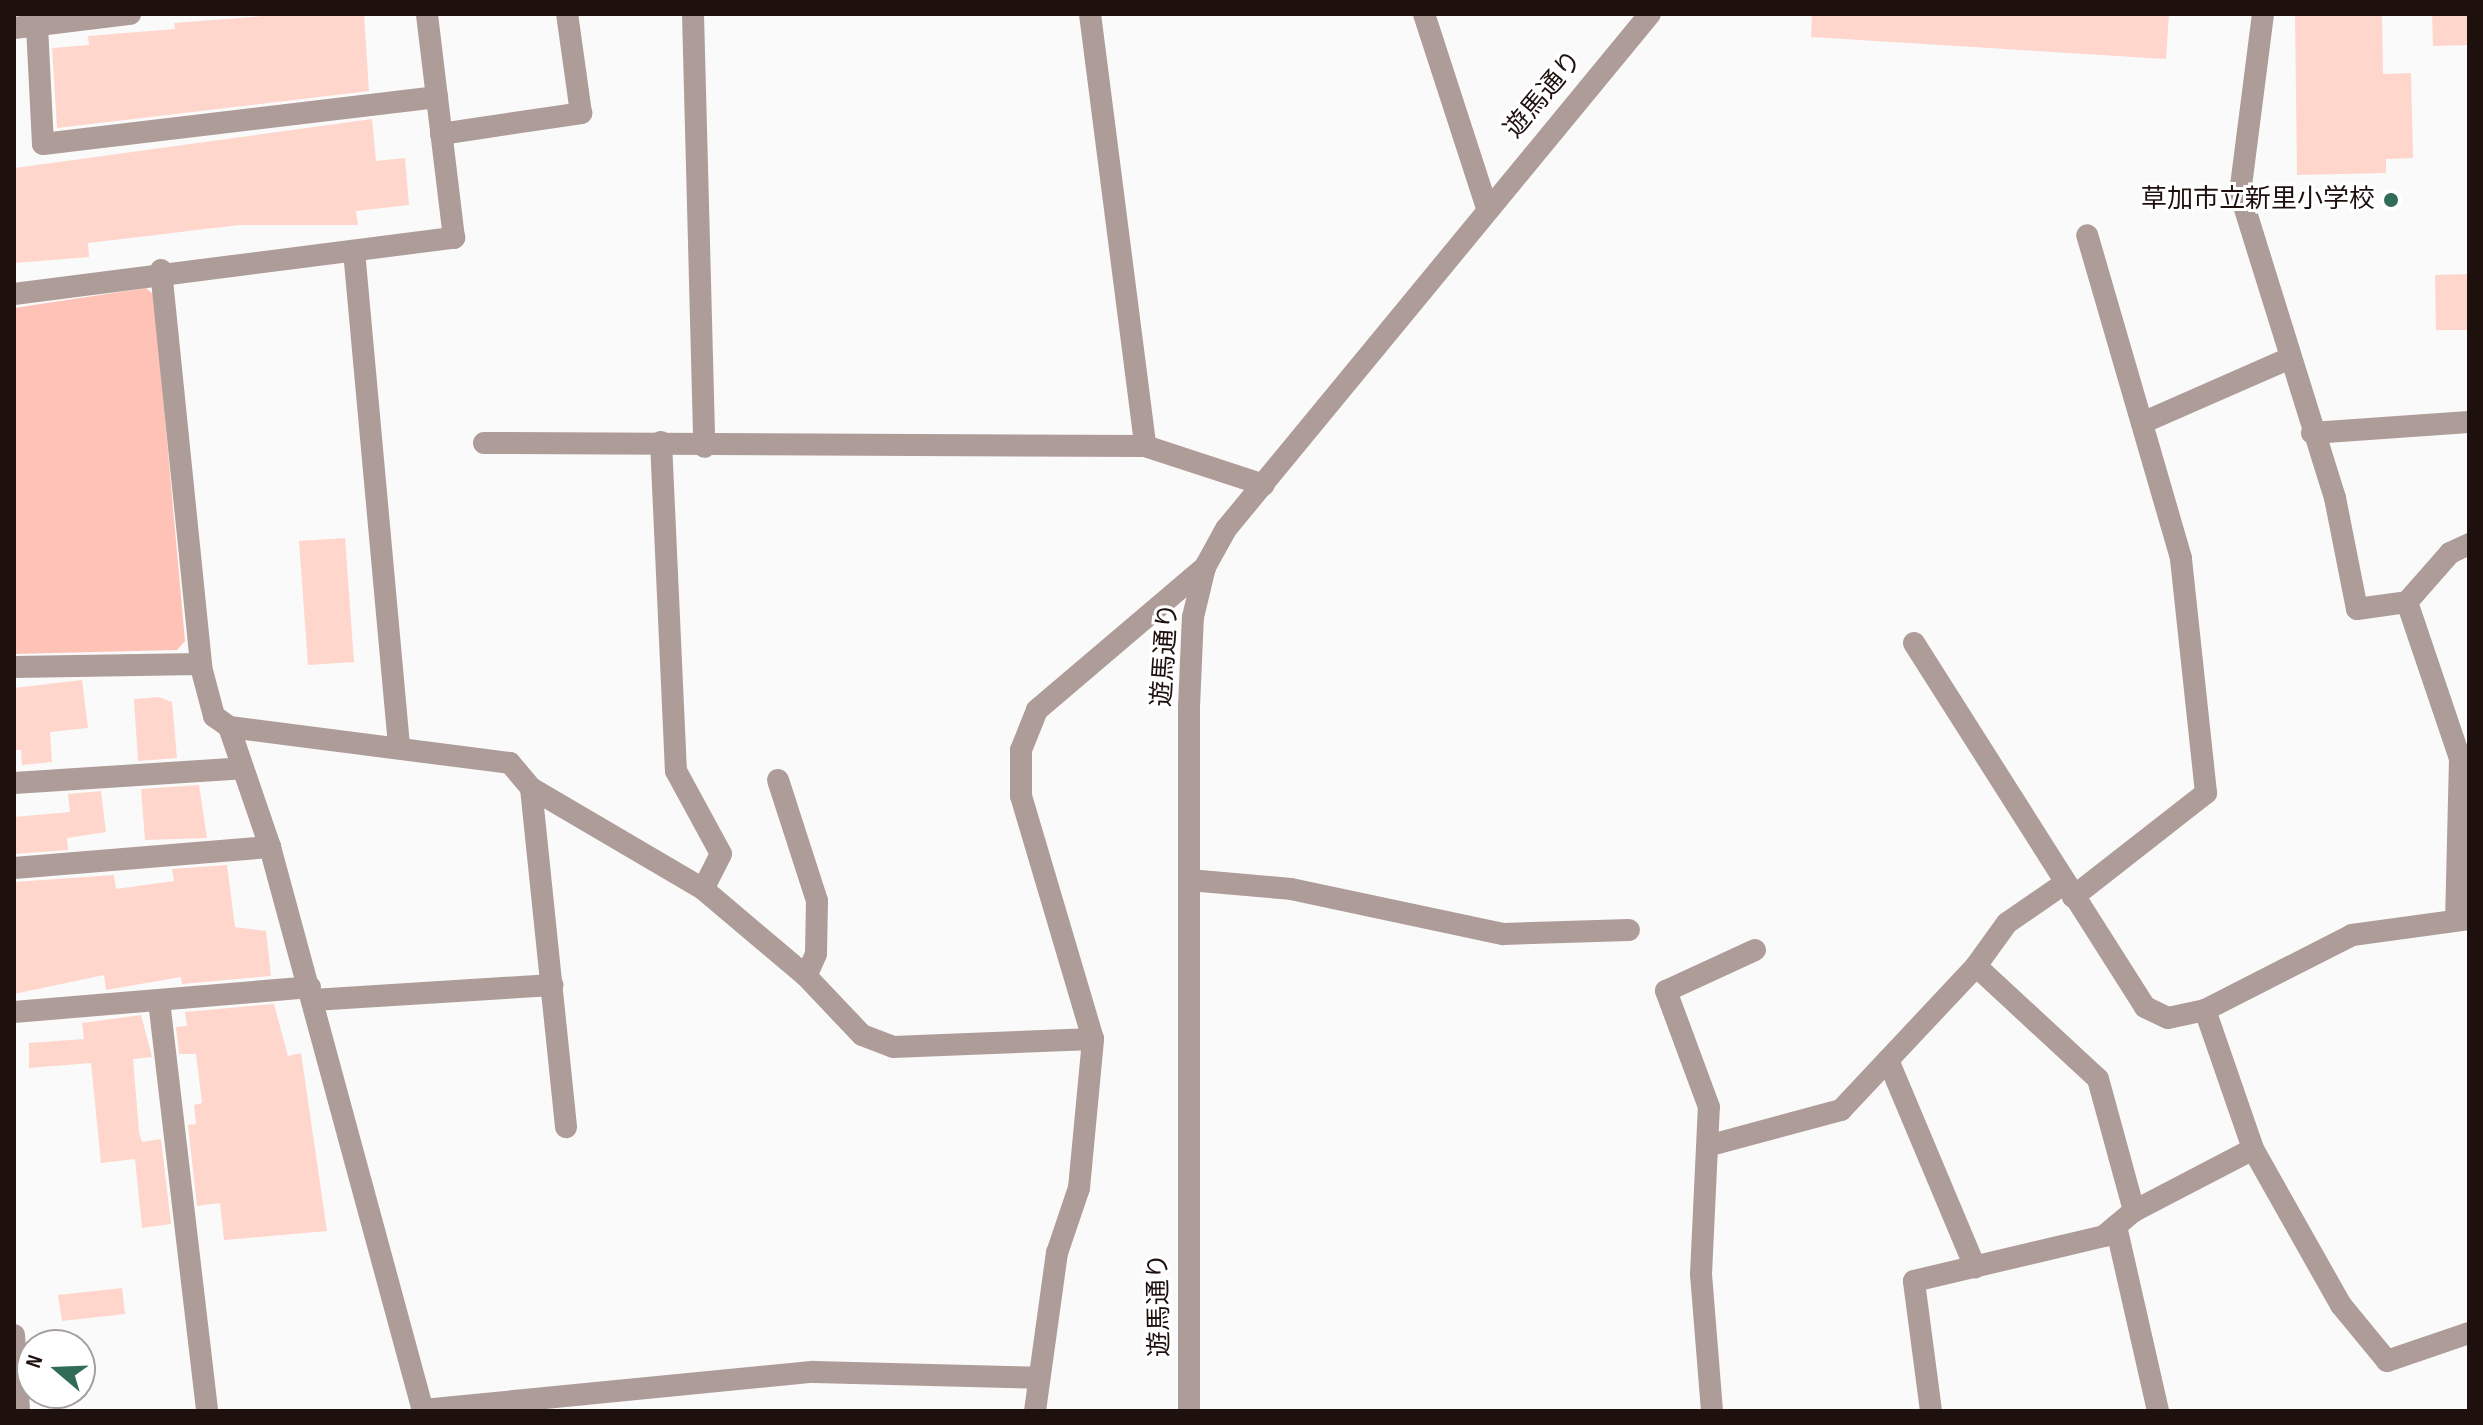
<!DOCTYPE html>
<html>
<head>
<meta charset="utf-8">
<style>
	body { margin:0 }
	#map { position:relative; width:2483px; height:1425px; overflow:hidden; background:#fafafa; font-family:"Sofia Sans Condensed","Noto Sans JP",sans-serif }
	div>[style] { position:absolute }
	.green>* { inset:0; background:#fec3b6 }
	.building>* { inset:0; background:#ffd6cc }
	.minor>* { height:22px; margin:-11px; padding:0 11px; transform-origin:11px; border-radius:11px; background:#ae9c98 }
	.tertiary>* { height:22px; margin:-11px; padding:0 11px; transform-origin:11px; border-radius:11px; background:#ae9c98 }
	.dots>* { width:22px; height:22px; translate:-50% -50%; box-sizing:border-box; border:4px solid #fff; border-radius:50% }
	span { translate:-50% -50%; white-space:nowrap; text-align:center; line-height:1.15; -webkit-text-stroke:6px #fff; paint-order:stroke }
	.street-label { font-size:26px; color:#1e100d }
	.poi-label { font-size:26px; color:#1e100d }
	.right { translate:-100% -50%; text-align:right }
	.frame { position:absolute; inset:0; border:16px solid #1e100d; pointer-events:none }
	.north { position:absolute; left:16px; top:1329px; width:80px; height:80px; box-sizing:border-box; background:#fff; border:2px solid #a59f9e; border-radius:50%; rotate:289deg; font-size:22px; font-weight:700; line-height:32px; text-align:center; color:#1e100d }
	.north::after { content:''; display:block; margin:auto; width:28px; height:36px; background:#306c58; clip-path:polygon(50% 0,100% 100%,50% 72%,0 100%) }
</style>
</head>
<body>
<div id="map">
	<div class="green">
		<div style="clip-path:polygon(146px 288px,154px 295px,185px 641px,177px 650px,14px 654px,14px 308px)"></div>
	</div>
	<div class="building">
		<div style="clip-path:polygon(290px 14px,364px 14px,369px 91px,57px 128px,52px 48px,89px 45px,88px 36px,175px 29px,174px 23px)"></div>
		<div style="clip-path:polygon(1812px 14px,2169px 14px,2166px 59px,1811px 37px)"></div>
		<div style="clip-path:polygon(2295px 14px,2382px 14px,2383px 74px,2411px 73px,2413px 158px,2386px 159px,2386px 173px,2297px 175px)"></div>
		<div style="clip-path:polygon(2432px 14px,2469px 14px,2469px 45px,2433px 46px)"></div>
		<div style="clip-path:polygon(372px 119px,376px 161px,405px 158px,409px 205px,356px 211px,358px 225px,239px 225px,88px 243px,89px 257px,14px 263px,15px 168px)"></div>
		<div style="clip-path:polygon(2469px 274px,2469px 330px,2436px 330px,2435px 275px)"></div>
		<div style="clip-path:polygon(345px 538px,354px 662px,308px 665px,299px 541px)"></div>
		<div style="clip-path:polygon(82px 680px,88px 728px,50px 732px,52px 762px,22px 765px,21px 750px,14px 750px,14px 688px)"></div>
		<div style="clip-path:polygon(159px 697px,172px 702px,177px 758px,138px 761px,134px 699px)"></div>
		<div style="clip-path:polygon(199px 785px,207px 838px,145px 840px,141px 789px)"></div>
		<div style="clip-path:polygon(101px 791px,106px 832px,67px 838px,68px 850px,14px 854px,14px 817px,70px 812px,68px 794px)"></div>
		<div style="clip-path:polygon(227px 865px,235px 927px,266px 931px,271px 976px,182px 984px,181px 977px,106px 990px,104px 975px,14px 994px,14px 882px,114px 875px,116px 889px,174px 881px,172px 869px)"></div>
		<div style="clip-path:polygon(274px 1004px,288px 1056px,301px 1053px,327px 1231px,224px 1240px,220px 1203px,197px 1206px,188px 1125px,196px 1124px,194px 1105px,202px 1103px,196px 1054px,179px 1054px,176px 1027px,187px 1026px,185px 1012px)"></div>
		<div style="clip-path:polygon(141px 1015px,152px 1057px,133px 1059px,139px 1132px,142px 1142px,161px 1139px,171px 1224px,142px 1228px,135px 1159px,101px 1163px,91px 1063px,29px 1068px,29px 1043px,84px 1039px,82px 1023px)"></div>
		<div style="clip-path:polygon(122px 1288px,125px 1314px,62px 1321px,58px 1295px)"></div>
	</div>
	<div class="minor">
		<div style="left:693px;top:14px;width:433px;rotate:88.5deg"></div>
		<div style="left:1090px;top:14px;width:435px;rotate:82.7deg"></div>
		<div style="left:1424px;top:14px;width:204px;rotate:72deg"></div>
		<div style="left:2263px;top:14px;width:180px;rotate:97.3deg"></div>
		<div style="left:2240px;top:193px;width:319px;rotate:72.7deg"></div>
		<div style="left:2335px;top:498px;width:113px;rotate:78.8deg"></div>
		<div style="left:2357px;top:609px;width:50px;rotate:-8deg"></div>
		<div style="left:2407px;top:602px;width:65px;rotate:-48.7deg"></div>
		<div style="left:2450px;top:553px;width:21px;rotate:-25deg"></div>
		<div style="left:37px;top:26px;width:118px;rotate:87.1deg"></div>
		<div style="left:43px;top:144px;width:397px;rotate:-6.8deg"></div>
		<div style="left:14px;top:28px;width:117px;rotate:-6.9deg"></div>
		<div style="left:441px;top:134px;width:142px;rotate:-8.5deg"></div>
		<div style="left:581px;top:113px;width:100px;rotate:-98deg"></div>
		<div style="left:354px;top:251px;width:499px;rotate:84.8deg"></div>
		<div style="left:161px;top:270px;width:399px;rotate:84.2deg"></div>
		<div style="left:201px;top:667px;width:51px;rotate:75.1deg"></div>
		<div style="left:214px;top:716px;width:19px;rotate:36deg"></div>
		<div style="left:229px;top:727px;width:283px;rotate:7.3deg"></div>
		<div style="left:510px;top:763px;width:33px;rotate:50deg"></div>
		<div style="left:531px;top:788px;width:199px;rotate:30.4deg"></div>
		<div style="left:703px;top:889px;width:135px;rotate:40.2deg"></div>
		<div style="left:806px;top:976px;width:81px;rotate:46.5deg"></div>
		<div style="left:862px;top:1035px;width:33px;rotate:21deg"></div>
		<div style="left:893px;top:1047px;width:200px;rotate:-2.3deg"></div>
		<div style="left:14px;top:294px;width:444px;rotate:-7.3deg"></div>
		<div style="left:454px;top:238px;width:226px;rotate:-96.9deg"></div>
		<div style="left:2142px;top:423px;width:159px;rotate:-23.7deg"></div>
		<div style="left:2312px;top:433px;width:157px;rotate:-4deg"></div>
		<div style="left:661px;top:442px;width:329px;rotate:87.4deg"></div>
		<div style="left:676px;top:771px;width:94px;rotate:61.5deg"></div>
		<div style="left:721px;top:854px;width:39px;rotate:117deg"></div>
		<div style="left:484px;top:443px;width:661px;rotate:0.26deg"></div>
		<div style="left:1145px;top:446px;width:125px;rotate:18.1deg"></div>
		<div style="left:2407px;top:602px;width:166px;rotate:71.3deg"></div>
		<div style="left:2460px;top:759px;width:161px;rotate:91.4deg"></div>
		<div style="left:1914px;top:643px;width:431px;rotate:57.6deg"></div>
		<div style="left:2145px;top:1007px;width:25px;rotate:26deg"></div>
		<div style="left:2168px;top:1018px;width:38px;rotate:-12deg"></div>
		<div style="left:2205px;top:1010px;width:165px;rotate:-27deg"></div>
		<div style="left:2352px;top:935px;width:118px;rotate:-7.8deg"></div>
		<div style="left:14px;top:667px;width:186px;rotate:-0.9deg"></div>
		<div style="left:229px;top:727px;width:127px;rotate:71.1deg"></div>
		<div style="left:270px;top:847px;width:584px;rotate:74.82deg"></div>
		<div style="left:778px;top:780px;width:127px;rotate:72.1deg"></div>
		<div style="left:817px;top:901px;width:53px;rotate:91.1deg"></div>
		<div style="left:816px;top:954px;width:24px;rotate:114deg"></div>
		<div style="left:14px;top:783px;width:229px;rotate:-3.7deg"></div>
		<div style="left:531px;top:788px;width:341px;rotate:84.1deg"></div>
		<div style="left:14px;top:868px;width:257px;rotate:-4.7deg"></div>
		<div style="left:1189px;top:880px;width:102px;rotate:5deg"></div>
		<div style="left:1291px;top:889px;width:217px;rotate:12deg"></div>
		<div style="left:1503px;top:934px;width:126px;rotate:-1.8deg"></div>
		<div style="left:2065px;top:883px;width:70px;rotate:145.4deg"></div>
		<div style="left:2007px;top:923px;width:53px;rotate:125.8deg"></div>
		<div style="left:1976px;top:966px;width:166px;rotate:42.8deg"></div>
		<div style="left:2098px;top:1079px;width:137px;rotate:74.7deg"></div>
		<div style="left:2134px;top:1211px;width:134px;rotate:-27.5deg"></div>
		<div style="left:2073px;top:897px;width:169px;rotate:-38deg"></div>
		<div style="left:2206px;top:793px;width:236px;rotate:-96.1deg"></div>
		<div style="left:2181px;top:558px;width:336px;rotate:-106.2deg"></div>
		<div style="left:313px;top:1000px;width:240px;rotate:-3.6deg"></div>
		<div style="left:159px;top:1001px;width:413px;rotate:83.3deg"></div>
		<div style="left:2205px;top:1010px;width:147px;rotate:70.9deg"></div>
		<div style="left:2253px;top:1149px;width:179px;rotate:60.6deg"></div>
		<div style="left:2341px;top:1305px;width:72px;rotate:50.6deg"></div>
		<div style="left:2387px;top:1361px;width:87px;rotate:-18.9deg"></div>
		<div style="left:14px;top:1012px;width:297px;rotate:-4.8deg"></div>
		<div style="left:1888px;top:1060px;width:225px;rotate:67.2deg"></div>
		<div style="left:1711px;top:1145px;width:135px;rotate:-15.1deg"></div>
		<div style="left:1841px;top:1110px;width:197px;rotate:-46.8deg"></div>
		<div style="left:2116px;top:1226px;width:190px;rotate:77.2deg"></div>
		<div style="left:14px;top:1335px;width:76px;rotate:86.2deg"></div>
		<div style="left:423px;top:1410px;width:393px;rotate:-5.6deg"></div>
		<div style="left:814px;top:1372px;width:224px;rotate:1.5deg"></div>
		<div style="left:1035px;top:1411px;width:160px;rotate:-82.1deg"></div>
		<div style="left:1057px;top:1253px;width:69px;rotate:-71.3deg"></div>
		<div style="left:1079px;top:1188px;width:150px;rotate:-84.6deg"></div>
		<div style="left:1093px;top:1039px;width:253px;rotate:-106.5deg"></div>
		<div style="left:1021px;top:796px;width:46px;rotate:-90deg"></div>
		<div style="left:1021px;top:750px;width:43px;rotate:-68.2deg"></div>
		<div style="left:1037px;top:710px;width:221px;rotate:-40.4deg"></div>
		<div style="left:1712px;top:1411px;width:137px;rotate:-94.6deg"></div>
		<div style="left:1701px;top:1274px;width:167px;rotate:-87.3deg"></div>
		<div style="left:1709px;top:1107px;width:124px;rotate:-110.3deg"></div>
		<div style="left:1666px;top:991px;width:98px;rotate:-24.7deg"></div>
		<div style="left:1931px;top:1411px;width:131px;rotate:-97.5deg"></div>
		<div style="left:1914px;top:1281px;width:195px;rotate:-13.3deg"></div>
		<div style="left:2104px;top:1236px;width:39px;rotate:-40deg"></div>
	</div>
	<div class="tertiary">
		<div style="left:1189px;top:1411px;width:704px;rotate:-90deg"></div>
		<div style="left:1189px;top:707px;width:90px;rotate:-87.5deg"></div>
		<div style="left:1193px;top:617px;width:51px;rotate:-76.5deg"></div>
		<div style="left:1205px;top:567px;width:43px;rotate:-61.1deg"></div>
		<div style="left:1226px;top:529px;width:667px;rotate:-50.54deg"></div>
	</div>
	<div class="dots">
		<div style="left:2391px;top:200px;background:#306c58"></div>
	</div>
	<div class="street-label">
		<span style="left:1544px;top:95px;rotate:-50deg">遊馬通り</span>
		<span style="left:1166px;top:655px;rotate:-86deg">遊馬通り</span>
		<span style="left:1160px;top:1305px;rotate:-91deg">遊馬通り</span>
	</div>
	<div class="poi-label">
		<span class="right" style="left:2375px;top:200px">草加市立新里小学校</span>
	</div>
	<div class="frame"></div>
	<div class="north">N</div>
</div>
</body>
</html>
